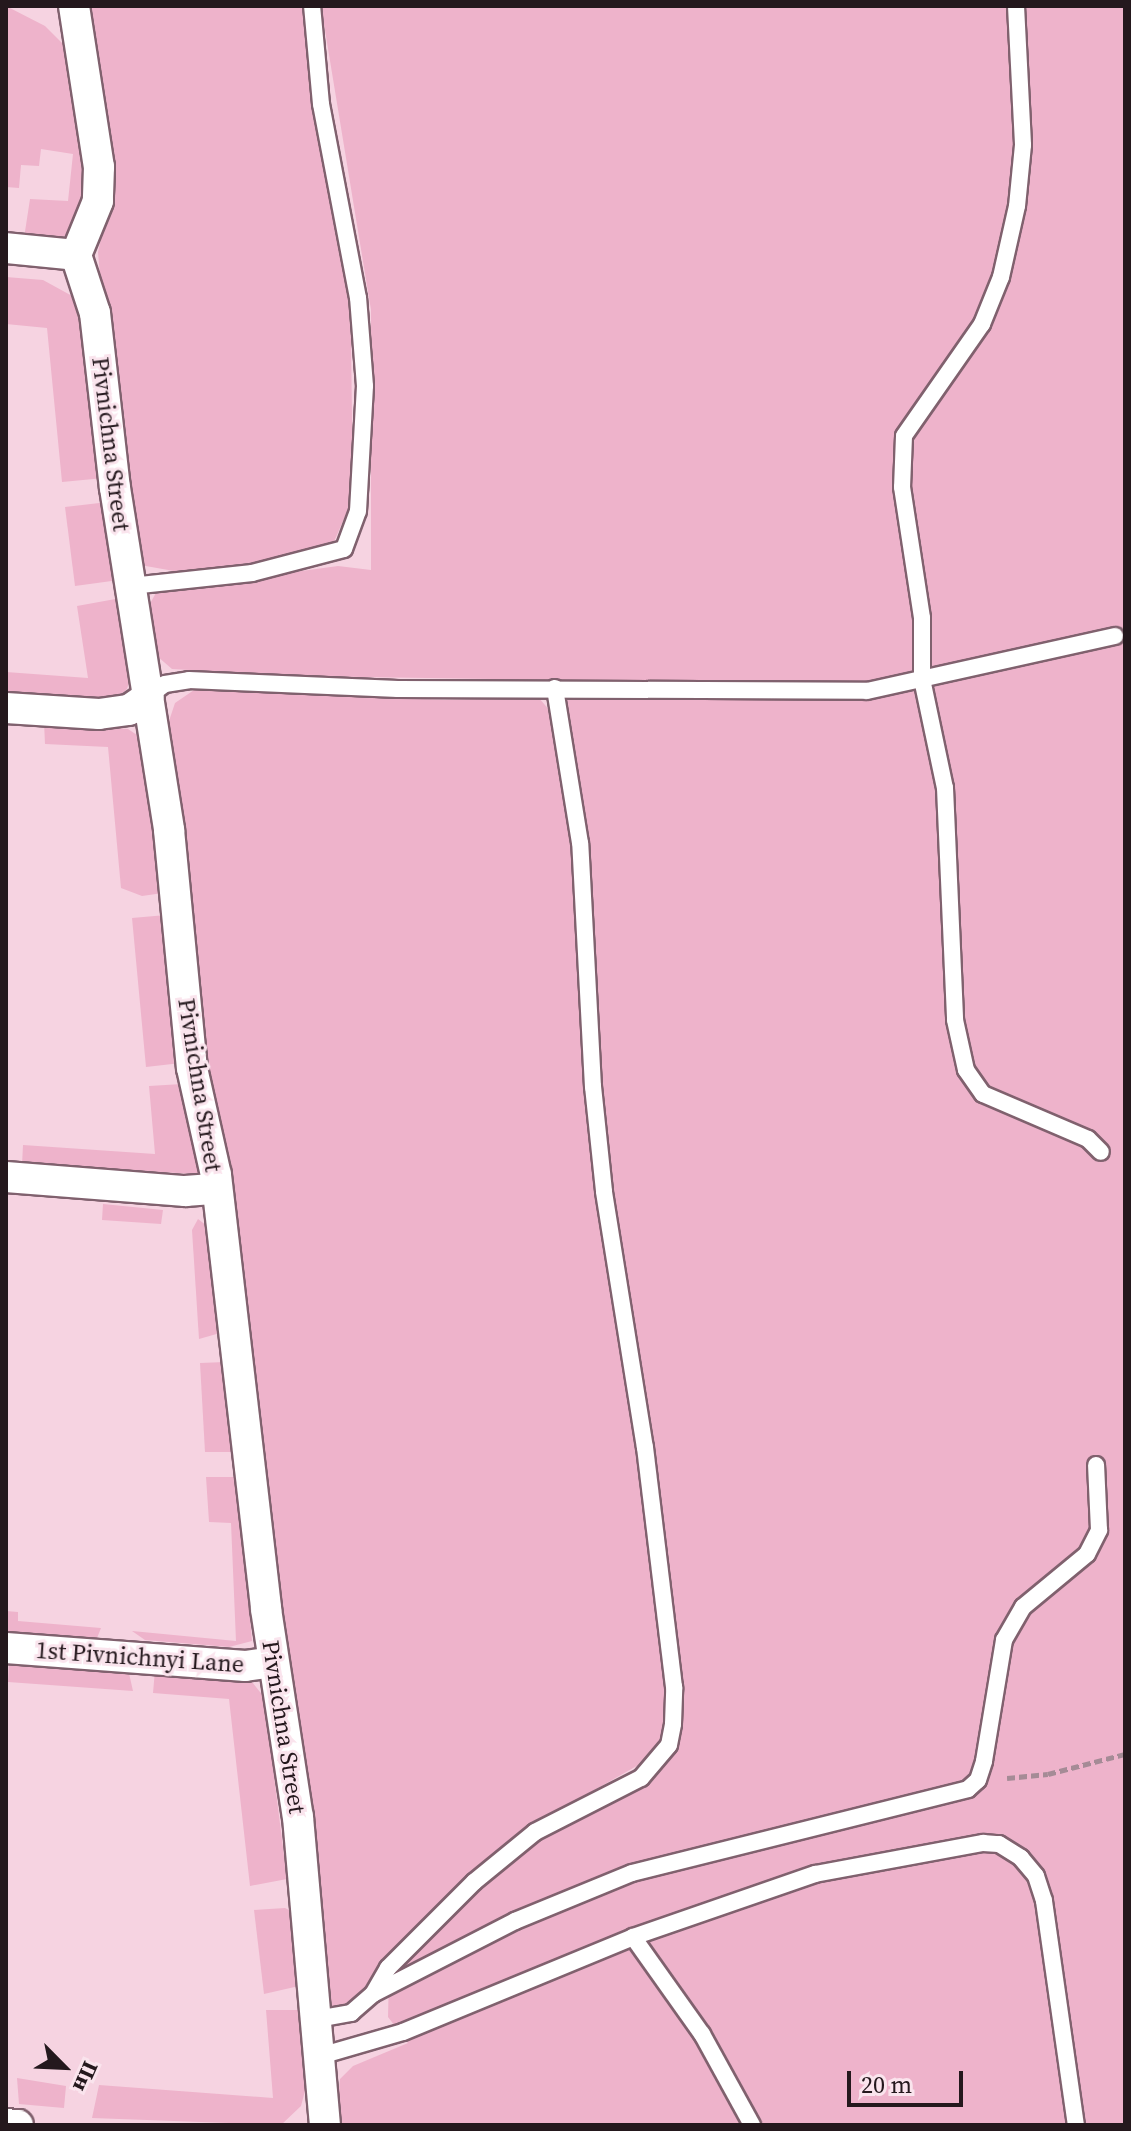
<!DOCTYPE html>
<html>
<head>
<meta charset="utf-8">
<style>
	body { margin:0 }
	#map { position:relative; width:1131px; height:2131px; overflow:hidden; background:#f6d3e1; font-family:"Source Serif 4",serif }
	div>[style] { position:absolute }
	.green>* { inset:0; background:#eeb3cb }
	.path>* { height:5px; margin-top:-2.5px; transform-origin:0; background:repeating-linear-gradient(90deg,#a58b96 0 8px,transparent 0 12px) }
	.roads { filter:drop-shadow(2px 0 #80616e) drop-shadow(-2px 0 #80616e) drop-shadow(0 2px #80616e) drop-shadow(0 -2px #80616e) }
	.lane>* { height:16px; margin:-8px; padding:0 8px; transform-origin:8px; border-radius:8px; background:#fff }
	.street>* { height:30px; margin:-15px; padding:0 15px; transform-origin:15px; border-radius:15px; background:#fff }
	span { translate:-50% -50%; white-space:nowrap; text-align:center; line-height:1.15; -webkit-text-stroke:6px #fae4ed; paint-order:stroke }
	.street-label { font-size:24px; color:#24181d }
	.frame { position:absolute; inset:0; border:8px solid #24181d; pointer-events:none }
	.north { position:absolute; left:24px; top:2027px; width:80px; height:80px; -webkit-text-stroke:6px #fae4ed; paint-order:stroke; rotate:114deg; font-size:22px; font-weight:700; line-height:32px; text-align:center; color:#24181d }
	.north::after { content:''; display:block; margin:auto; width:28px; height:36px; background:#24181d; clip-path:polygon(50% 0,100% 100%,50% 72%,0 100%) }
	.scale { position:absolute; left:847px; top:2071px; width:116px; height:36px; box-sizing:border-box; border:4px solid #24181d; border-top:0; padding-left:10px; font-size:24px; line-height:28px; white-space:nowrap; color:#24181d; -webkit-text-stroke:6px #fae4ed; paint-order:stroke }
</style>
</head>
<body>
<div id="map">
	<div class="green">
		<div style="clip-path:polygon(6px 6px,45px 26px,71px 52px,87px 203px,67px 235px,49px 241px,24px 238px,30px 199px,68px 201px,73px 154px,41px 149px,39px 166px,21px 165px,19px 188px,6px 187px)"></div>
		<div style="clip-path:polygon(86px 6px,305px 6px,347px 279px,351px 339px,353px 498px,333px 544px,296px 559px,231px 567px,174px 571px,140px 565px,102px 300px,98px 252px,110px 198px)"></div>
		<div style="clip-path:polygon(321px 6px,1125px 6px,1125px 2125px,336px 2125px,340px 2079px,353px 2066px,408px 2043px,388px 2017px,389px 1976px,482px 1886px,541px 1838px,647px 1780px,673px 1749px,651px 1445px,610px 1190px,599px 1086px,587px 840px,559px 680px,296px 676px,172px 669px,157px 656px,147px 609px,157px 591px,338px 566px,371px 570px,371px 310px)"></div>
		<div style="clip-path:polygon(6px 277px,43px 280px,74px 297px,83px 318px,104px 478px,62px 482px,47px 328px,6px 324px)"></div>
		<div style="clip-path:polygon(108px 502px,119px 580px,75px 586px,65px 507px)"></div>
		<div style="clip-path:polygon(121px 598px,131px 676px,127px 689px,110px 704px,6px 699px,6px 672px,88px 678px,77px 606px)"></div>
		<div style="clip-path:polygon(197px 688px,445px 700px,538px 697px,551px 712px,570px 818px,586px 1110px,634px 1407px,668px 1694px,662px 1739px,642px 1763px,515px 1835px,384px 1963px,369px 1986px,337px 2010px,330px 2010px,198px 1009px,170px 757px,168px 724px,175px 703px)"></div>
		<div style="clip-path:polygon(44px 722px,128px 729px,140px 737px,163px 893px,142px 896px,121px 888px,108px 747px,45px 744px)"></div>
		<div style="clip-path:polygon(166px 915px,181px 1063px,146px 1067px,132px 918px)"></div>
		<div style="clip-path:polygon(182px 1084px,203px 1168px,197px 1174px,22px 1165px,23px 1145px,155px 1154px,149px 1086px)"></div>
		<div style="clip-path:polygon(103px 1204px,163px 1210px,161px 1224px,102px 1220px)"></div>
		<div style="clip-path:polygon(198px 1219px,207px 1226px,211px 1241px,220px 1333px,199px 1339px,192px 1230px)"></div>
		<div style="clip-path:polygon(225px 1362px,236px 1452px,205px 1452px,200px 1363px)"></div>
		<div style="clip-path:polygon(206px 1477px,238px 1477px,252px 1641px,229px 1647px,145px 1640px,132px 1631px,236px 1641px,231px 1523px,209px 1522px)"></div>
		<div style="clip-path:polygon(6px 1611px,18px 1612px,18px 1621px,101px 1628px,97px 1638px,6px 1634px)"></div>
		<div style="clip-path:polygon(9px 1660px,128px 1669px,133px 1691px,8px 1682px)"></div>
		<div style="clip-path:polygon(155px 1670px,236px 1677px,252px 1682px,264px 1697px,287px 1879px,250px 1886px,229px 1699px,153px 1693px)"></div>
		<div style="clip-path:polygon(285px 1908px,291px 1911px,299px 1986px,264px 1994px,254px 1910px)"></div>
		<div style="clip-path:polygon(266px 2010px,302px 2010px,306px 2087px,301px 2106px,281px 2125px,92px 2118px,99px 2085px,273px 2098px)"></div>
		<div style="clip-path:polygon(17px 2078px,66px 2086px,64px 2108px,19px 2104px)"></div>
	</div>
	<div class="path">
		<div style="left:1007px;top:1778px;width:41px;rotate:-5.6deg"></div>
		<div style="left:1048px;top:1774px;width:80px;rotate:-14.6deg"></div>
	</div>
	<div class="roads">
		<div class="lane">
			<div style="left:1016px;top:6px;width:139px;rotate:87.1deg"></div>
			<div style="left:1023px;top:145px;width:61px;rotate:95.6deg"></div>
			<div style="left:1017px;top:206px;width:73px;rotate:102.7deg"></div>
			<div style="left:1001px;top:277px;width:51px;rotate:112deg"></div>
			<div style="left:982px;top:324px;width:136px;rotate:124.9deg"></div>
			<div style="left:904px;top:436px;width:51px;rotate:92.2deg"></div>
			<div style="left:902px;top:487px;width:133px;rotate:81.3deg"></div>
			<div style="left:922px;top:618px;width:61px;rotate:90deg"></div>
			<div style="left:922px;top:679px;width:111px;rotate:78.1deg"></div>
			<div style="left:945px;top:788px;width:232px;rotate:87.5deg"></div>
			<div style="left:955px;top:1020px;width:51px;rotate:77.6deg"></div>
			<div style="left:966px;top:1070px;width:29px;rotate:55deg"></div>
			<div style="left:983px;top:1094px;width:114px;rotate:23.2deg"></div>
			<div style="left:1088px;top:1139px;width:18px;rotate:45deg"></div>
			<div style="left:131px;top:586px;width:122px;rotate:-6.1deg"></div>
			<div style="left:252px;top:573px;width:95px;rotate:-14.6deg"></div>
			<div style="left:344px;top:549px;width:40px;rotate:-69.8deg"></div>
			<div style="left:358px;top:511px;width:125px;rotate:-86.8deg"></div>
			<div style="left:365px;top:386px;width:88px;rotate:-94.5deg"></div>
			<div style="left:358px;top:298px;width:197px;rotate:-100.8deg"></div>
			<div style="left:321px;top:104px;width:98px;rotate:-95.2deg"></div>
			<div style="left:149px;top:696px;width:20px;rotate:-37deg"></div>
			<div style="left:165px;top:684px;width:24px;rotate:-9deg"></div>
			<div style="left:189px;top:680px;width:209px;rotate:2.5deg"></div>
			<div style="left:398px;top:689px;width:469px;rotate:0.2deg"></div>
			<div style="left:867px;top:691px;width:254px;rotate:-12.5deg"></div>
			<div style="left:633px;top:1937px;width:119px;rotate:54.6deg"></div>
			<div style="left:702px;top:2034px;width:104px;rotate:61.2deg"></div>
			<div style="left:373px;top:1994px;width:30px;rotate:-60deg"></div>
			<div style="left:388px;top:1968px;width:122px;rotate:-45deg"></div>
			<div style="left:474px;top:1882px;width:79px;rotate:-39.3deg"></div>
			<div style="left:535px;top:1832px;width:119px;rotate:-27deg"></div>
			<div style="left:641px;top:1778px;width:43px;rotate:-49.7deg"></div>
			<div style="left:669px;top:1745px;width:21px;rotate:-79deg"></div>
			<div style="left:673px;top:1724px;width:37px;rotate:-88deg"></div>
			<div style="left:674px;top:1687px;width:241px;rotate:-96.9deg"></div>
			<div style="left:645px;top:1448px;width:260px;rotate:-99.1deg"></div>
			<div style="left:604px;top:1191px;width:105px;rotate:-96deg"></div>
			<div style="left:593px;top:1087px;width:244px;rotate:-93deg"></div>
			<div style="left:580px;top:843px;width:157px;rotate:-99.2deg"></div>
			<div style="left:317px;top:2019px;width:35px;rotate:-10deg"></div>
			<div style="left:351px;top:2013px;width:29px;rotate:-41deg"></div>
			<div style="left:373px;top:1994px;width:160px;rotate:-27.2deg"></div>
			<div style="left:515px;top:1921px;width:126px;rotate:-22.3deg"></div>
			<div style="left:632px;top:1873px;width:346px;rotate:-14deg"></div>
			<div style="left:968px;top:1789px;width:13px;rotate:-42deg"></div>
			<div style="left:978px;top:1780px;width:20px;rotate:-72deg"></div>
			<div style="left:984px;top:1761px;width:123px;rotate:-80.6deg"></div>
			<div style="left:1004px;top:1640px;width:38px;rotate:-60deg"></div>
			<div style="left:1023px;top:1607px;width:83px;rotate:-39.6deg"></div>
			<div style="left:1087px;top:1554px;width:27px;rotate:-63deg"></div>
			<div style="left:1099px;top:1530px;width:65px;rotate:-92.6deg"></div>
			<div style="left:320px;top:2056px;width:86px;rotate:-16.1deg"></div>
			<div style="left:403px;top:2032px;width:249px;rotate:-22.4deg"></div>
			<div style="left:633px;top:1937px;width:193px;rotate:-19.1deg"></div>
			<div style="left:815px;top:1874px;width:171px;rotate:-10.5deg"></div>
			<div style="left:983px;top:1843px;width:16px;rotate:4deg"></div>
			<div style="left:999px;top:1844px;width:26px;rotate:32deg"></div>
			<div style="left:1021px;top:1858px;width:23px;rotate:50deg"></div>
			<div style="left:1036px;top:1876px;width:26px;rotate:72deg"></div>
			<div style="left:1044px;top:1901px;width:226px;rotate:81.9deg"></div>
		</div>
		<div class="street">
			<div style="left:74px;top:6px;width:163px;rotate:81.2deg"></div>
			<div style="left:99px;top:167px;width:34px;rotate:92deg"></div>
			<div style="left:98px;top:201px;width:58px;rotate:112.2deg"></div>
			<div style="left:76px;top:255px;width:61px;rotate:71.9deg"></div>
			<div style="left:95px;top:313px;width:176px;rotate:83.5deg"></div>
			<div style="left:115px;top:488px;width:346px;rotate:81deg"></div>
			<div style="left:169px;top:830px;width:239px;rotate:84.5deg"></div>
			<div style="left:192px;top:1068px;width:110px;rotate:77.4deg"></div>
			<div style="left:216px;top:1175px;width:437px;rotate:83.4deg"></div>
			<div style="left:266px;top:1609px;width:210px;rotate:81.3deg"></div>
			<div style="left:298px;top:1817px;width:309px;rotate:85deg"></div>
			<div style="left:6px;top:248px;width:70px;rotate:5.7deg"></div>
			<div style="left:6px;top:708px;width:93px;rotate:3.7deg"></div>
			<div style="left:99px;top:714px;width:30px;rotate:-8deg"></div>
			<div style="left:129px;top:710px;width:24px;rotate:-35deg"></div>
			<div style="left:6px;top:1177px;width:180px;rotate:4.5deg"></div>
			<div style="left:185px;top:1191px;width:31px;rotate:-4deg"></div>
			<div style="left:6px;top:1648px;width:240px;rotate:4.3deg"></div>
			<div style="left:245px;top:1666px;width:28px;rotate:-8deg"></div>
			<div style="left:6px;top:2124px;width:12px;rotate:5deg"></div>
		</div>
	</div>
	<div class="street-label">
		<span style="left:111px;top:444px;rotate:83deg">Pivnichna Street</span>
		<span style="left:200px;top:1085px;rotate:81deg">Pivnichna Street</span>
		<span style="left:140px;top:1657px;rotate:4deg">1st Pivnichnyi Lane</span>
		<span style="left:284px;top:1727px;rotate:81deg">Pivnichna Street</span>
	</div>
	<div class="frame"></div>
	<div class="north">Пн</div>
	<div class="scale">20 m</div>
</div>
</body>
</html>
